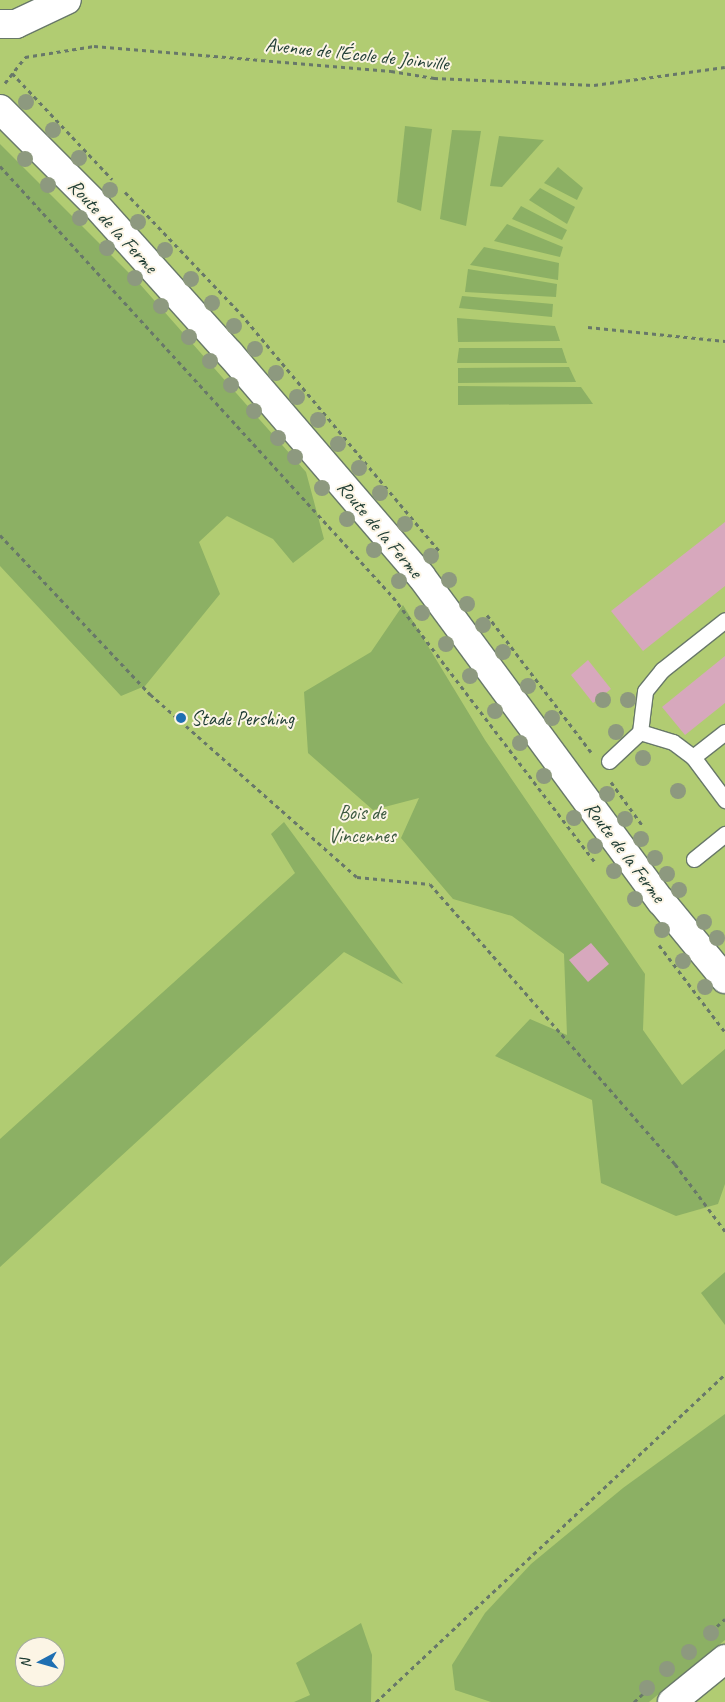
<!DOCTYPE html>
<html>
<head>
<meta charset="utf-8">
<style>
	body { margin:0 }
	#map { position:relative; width:725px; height:1702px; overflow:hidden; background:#f0e7cb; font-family:Caveat,sans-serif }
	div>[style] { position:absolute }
	.green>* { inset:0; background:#b1cc72 }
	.forest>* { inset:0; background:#8cb064 }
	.building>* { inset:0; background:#d7a8bd }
	.path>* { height:3px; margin-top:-1.5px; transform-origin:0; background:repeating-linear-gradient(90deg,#687869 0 4px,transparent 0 8px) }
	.roads { filter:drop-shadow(1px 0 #687869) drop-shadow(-1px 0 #687869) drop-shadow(0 1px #687869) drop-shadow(0 -1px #687869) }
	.lane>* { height:15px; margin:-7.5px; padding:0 7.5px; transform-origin:7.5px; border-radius:7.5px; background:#fff }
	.street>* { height:28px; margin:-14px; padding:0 14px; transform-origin:14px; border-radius:14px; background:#fff }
	.secondary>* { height:28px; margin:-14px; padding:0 14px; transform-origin:14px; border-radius:14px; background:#fff }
	.highway>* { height:28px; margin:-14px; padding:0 14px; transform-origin:14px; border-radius:14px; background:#fff }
	.trees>* { width:16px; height:16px; margin:-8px; border-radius:50%; background:#8d997f }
	.dots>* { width:14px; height:14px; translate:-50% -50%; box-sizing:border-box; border:2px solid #fcf5e5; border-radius:50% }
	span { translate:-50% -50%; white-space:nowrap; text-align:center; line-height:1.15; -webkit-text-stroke:4px #fcf5e5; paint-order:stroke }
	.street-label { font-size:20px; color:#1f3d34 }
	.poi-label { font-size:20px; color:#1f3d34 }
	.left { translate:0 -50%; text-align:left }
	.park-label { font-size:20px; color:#3c5a40 }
	.north { position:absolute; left:15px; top:1637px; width:50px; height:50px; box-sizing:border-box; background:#fcf5e5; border:1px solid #a4ab9e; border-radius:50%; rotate:264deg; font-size:14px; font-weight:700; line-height:20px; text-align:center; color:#1f3d34 }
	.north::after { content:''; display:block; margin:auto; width:18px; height:22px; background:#1f6fb2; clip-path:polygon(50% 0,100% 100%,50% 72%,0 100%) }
</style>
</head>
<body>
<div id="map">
	<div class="green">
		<div style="clip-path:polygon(evenodd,0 0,725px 0,725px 1702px,0 1702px,0 0,25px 1647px,55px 1647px,55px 1677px,25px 1677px,25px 1647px)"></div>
	</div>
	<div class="forest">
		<div style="clip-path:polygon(405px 126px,432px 129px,421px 211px,397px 202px)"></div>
		<div style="clip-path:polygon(452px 130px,481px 131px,466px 226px,440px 219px)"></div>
		<div style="clip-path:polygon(499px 136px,544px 140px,502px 187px,490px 186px)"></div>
		<div style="clip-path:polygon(0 144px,138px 282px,306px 472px,324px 539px,293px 563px,273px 539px,227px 516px,199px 542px,220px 594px,145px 686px,121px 696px,0 566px)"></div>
		<div style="clip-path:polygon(558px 167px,583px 188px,577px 200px,544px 183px)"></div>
		<div style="clip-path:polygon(540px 188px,575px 207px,567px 224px,529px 200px)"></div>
		<div style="clip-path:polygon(521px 206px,567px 230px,562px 240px,512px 219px)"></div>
		<div style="clip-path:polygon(507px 224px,563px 247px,560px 257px,494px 241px)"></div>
		<div style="clip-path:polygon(484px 247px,559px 263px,558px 280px,470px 265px)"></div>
		<div style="clip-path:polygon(468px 269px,557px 284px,556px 297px,465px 292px)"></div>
		<div style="clip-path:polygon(462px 296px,553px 304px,552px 317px,459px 308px)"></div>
		<div style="clip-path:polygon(457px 318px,555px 326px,560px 341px,458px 342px)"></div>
		<div style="clip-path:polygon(459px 348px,562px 348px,567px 363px,457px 363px)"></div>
		<div style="clip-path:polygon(569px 367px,576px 382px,458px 383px,458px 368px)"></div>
		<div style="clip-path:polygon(458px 386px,581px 387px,593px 404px,458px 405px)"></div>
		<div style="clip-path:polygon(403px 605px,485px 740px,645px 974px,643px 1030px,682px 1085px,725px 1049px,725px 1184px,718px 1204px,676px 1216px,601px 1183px,592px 1100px,495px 1056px,530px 1019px,567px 1035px,564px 954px,512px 916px,453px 899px,401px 838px,419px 798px,373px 810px,308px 753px,304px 692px,371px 652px)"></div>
		<div style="clip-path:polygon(284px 822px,403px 984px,344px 952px,0 1267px,0 1139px,295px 873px,271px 834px)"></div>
		<div style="clip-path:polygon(725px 1272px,725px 1325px,701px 1293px)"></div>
		<div style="clip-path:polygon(725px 1414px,725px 1640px,649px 1702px,491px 1702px,455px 1690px,452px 1665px,485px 1613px,531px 1564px,623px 1488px)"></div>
		<div style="clip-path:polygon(361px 1623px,372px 1655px,371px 1702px,294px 1702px,310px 1695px,296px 1663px)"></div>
	</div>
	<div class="building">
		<div style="clip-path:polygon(725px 522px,725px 586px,643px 651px,611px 611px)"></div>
		<div style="clip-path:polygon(725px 656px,725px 703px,685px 735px,662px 707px)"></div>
		<div style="clip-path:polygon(588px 660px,611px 689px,593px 703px,571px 675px)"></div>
		<div style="clip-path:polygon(591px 943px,609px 964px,588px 982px,569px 960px)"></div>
	</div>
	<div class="path">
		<div style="left:12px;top:73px;width:146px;rotate:46.7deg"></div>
		<div style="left:5px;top:83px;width:33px;rotate:-52deg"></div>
		<div style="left:25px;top:57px;width:70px;rotate:-9.1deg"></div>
		<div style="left:94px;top:46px;width:298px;rotate:4.8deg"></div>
		<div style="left:391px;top:71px;width:44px;rotate:9.2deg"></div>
		<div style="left:434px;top:78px;width:160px;rotate:2.5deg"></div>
		<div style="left:594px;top:85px;width:132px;rotate:-7.8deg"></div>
		<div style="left:0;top:166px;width:583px;rotate:47.64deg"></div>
		<div style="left:393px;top:597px;width:332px;rotate:52.7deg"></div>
		<div style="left:125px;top:192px;width:168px;rotate:46.4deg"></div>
		<div style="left:241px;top:314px;width:310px;rotate:50.1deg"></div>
		<div style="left:588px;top:327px;width:138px;rotate:5.8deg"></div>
		<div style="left:0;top:535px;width:219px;rotate:46.7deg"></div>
		<div style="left:150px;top:694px;width:276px;rotate:41.5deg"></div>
		<div style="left:357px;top:877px;width:73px;rotate:5.5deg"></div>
		<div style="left:430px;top:884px;width:372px;rotate:48.8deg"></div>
		<div style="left:675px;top:1164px;width:84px;rotate:53.3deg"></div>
		<div style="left:487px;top:615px;width:172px;rotate:52.8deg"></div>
		<div style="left:611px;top:782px;width:53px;rotate:54.2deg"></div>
		<div style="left:659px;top:945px;width:109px;rotate:52.8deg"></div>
		<div style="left:705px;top:1637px;width:27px;rotate:-42deg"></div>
		<div style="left:376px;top:1702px;width:479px;rotate:-43.2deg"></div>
		<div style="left:634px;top:1702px;width:18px;rotate:-43deg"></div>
	</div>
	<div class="roads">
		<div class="lane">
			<div style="left:640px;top:732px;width:34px;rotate:17deg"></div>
			<div style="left:673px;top:742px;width:25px;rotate:37deg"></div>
			<div style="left:693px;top:757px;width:41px;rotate:-38deg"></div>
			<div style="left:693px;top:757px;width:54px;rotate:53.3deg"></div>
			<div style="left:609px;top:761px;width:42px;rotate:-43.1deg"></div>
			<div style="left:640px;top:732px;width:41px;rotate:-83deg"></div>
			<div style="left:645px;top:691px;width:27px;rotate:-51deg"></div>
			<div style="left:662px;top:670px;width:80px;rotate:-38.4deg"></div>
			<div style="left:694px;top:859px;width:40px;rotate:-39deg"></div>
		</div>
		<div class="street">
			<div style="left:0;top:109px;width:134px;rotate:45deg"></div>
			<div style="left:95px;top:204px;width:202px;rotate:48deg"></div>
			<div style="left:230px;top:354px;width:293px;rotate:49.3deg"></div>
			<div style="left:421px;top:576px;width:404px;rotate:53.6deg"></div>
			<div style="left:661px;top:901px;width:101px;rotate:50.6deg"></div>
		</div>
		<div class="secondary">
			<div style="left:672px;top:1702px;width:68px;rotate:-39.1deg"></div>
		</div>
		<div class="highway">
			<div style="left:0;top:24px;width:16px"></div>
			<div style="left:16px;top:24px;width:56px;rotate:-25.2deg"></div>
		</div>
	</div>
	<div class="trees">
		<div style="left:26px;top:102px"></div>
		<div style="left:53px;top:130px"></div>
		<div style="left:79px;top:158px"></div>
		<div style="left:25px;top:159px"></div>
		<div style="left:48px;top:185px"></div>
		<div style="left:110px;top:190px"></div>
		<div style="left:80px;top:218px"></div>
		<div style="left:138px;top:222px"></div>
		<div style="left:107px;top:248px"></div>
		<div style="left:165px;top:250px"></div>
		<div style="left:135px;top:278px"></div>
		<div style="left:191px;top:279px"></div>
		<div style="left:212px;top:303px"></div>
		<div style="left:161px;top:306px"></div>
		<div style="left:234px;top:326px"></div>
		<div style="left:189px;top:337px"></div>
		<div style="left:255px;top:349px"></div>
		<div style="left:210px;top:361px"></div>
		<div style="left:276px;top:373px"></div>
		<div style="left:231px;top:385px"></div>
		<div style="left:297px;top:397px"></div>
		<div style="left:254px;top:411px"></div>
		<div style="left:318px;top:420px"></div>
		<div style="left:278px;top:438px"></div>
		<div style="left:338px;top:444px"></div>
		<div style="left:295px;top:457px"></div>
		<div style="left:359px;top:468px"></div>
		<div style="left:322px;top:488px"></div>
		<div style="left:380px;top:493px"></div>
		<div style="left:347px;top:519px"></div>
		<div style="left:405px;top:524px"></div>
		<div style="left:374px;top:550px"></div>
		<div style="left:431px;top:556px"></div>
		<div style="left:449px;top:580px"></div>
		<div style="left:399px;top:581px"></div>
		<div style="left:467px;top:604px"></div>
		<div style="left:422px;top:613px"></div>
		<div style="left:483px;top:625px"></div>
		<div style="left:446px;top:644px"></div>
		<div style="left:503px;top:652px"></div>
		<div style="left:470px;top:676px"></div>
		<div style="left:528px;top:686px"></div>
		<div style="left:603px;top:700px"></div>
		<div style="left:628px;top:700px"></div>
		<div style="left:495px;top:711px"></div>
		<div style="left:552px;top:718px"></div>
		<div style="left:616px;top:732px"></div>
		<div style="left:520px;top:743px"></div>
		<div style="left:643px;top:758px"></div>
		<div style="left:544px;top:776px"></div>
		<div style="left:678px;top:791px"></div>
		<div style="left:607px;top:794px"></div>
		<div style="left:574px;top:818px"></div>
		<div style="left:625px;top:819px"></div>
		<div style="left:641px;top:839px"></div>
		<div style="left:595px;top:846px"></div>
		<div style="left:655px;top:858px"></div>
		<div style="left:614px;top:871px"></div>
		<div style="left:667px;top:874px"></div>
		<div style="left:679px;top:890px"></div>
		<div style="left:635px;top:899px"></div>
		<div style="left:704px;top:922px"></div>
		<div style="left:662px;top:930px"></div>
		<div style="left:717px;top:938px"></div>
		<div style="left:683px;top:961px"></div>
		<div style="left:705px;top:987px"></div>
		<div style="left:711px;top:1633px"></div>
		<div style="left:689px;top:1652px"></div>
		<div style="left:667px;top:1669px"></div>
		<div style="left:647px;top:1688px"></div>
	</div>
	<div class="dots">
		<div style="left:181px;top:718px;background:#1f6fb2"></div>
	</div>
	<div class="street-label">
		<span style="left:357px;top:54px;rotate:6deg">Avenue de l'École de Joinville</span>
		<span style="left:113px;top:226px;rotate:47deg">Route de la Ferme</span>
		<span style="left:380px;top:529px;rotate:50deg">Route de la Ferme</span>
		<span style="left:625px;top:852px;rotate:53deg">Route de la Ferme</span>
	</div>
	<div class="poi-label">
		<span class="left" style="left:191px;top:718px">Stade Pershing</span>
	</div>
	<div class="park-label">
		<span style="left:362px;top:824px">Bois de<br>Vincennes</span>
	</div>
	<div class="north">N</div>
</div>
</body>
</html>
